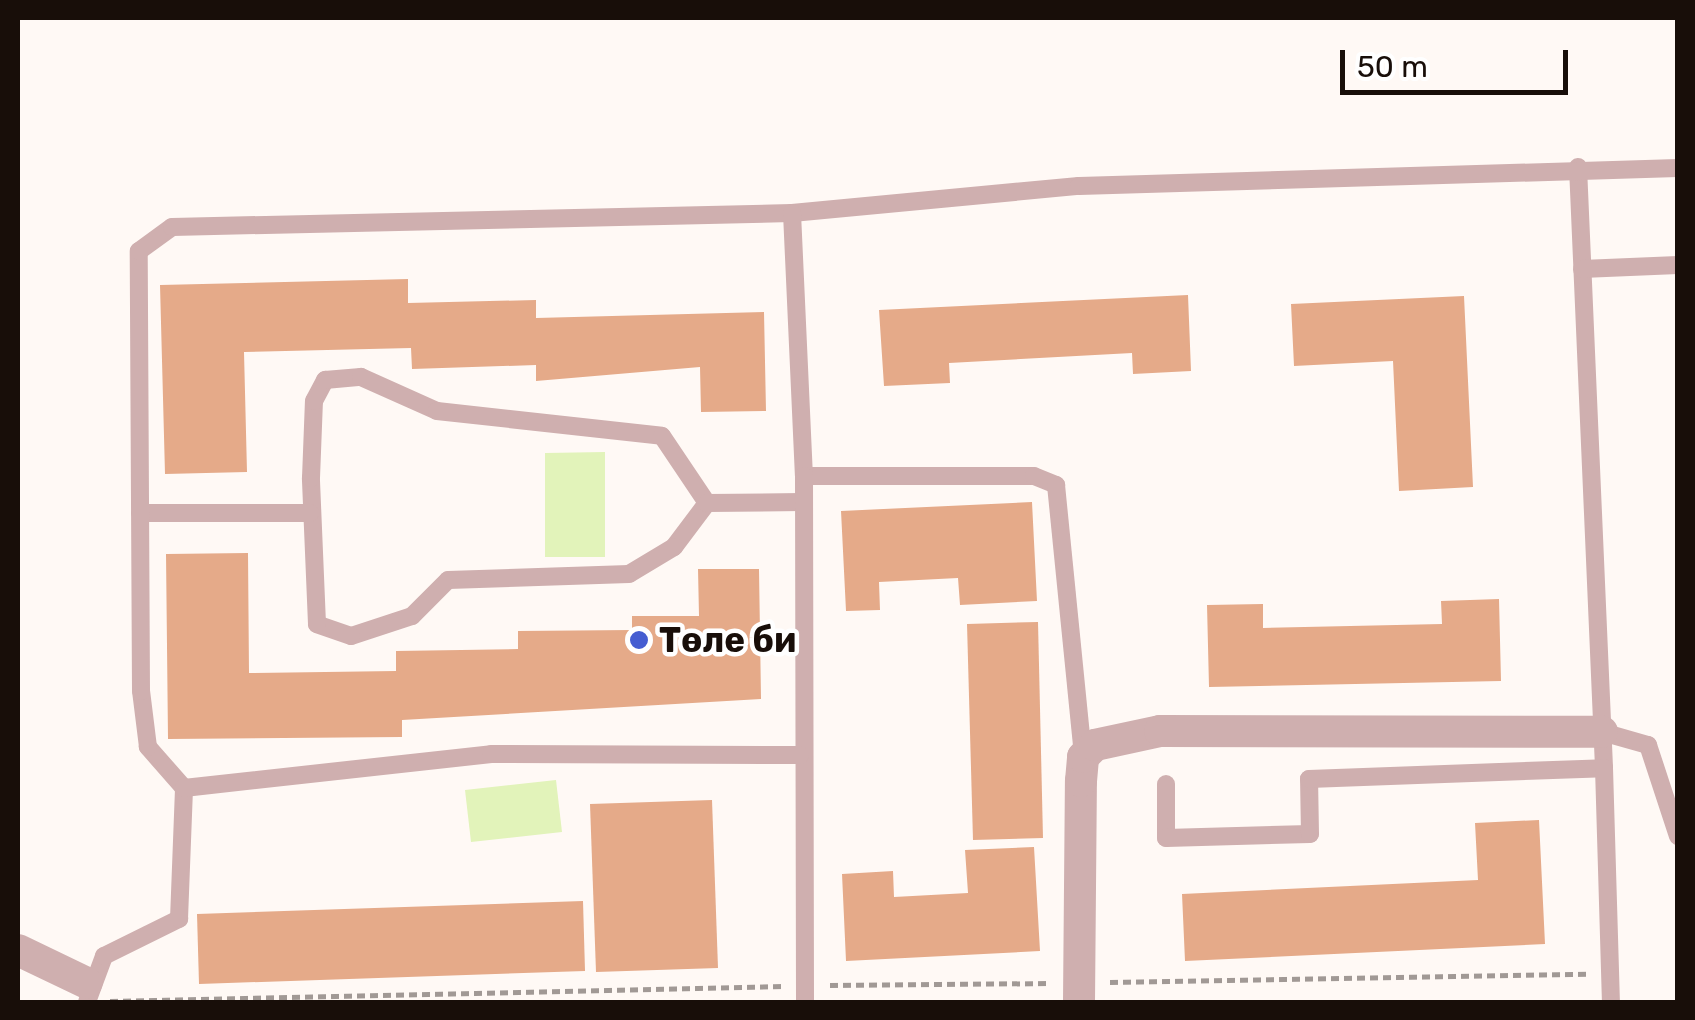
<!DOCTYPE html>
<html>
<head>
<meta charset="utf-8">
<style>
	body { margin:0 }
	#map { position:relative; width:1695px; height:1020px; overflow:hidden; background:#fff9f5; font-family:Rubik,sans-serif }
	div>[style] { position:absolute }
	.green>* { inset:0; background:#e2f3ba }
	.building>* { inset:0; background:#e5aa89 }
	.path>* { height:5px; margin-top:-2.5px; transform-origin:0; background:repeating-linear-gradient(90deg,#a19995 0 8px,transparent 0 13px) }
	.lane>* { height:18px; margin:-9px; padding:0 9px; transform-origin:9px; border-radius:9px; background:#cfafaf }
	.street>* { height:32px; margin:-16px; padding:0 16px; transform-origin:16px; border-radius:16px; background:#cfafaf }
	.dots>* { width:28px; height:28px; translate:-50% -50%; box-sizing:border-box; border:5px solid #fff; border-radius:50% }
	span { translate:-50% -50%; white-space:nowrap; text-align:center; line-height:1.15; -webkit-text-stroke:9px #fff; paint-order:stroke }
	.poi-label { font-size:35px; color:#180e09; font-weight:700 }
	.left { translate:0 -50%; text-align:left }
	.frame { position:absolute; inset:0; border:20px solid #180e09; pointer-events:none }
	.scale { position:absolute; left:1340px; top:50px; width:228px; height:45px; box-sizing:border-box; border:5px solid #180e09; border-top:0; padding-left:12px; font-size:30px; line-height:35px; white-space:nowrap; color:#180e09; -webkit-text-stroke:8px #fff; paint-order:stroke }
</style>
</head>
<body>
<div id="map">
	<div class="green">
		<div style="clip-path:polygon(605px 452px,605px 557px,545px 557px,545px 453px)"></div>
		<div style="clip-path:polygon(556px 780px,562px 832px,471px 842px,465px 790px)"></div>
	</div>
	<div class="building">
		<div style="clip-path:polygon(408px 279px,408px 303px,536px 300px,536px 318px,764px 312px,766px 411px,701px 412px,700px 367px,536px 381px,536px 365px,412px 369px,411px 348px,244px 352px,247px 472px,165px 474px,160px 285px)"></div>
		<div style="clip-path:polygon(1188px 295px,1191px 371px,1133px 374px,1132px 353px,949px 363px,950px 383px,884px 386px,879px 310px)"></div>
		<div style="clip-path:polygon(1464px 296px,1473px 487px,1399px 491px,1393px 361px,1294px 366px,1291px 304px)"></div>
		<div style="clip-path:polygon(1032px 502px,1037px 601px,960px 605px,958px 578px,879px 582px,880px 610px,846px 611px,841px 511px)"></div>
		<div style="clip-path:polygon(248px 553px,249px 673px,396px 671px,396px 651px,518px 649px,518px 631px,632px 630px,632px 616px,699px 616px,698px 569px,759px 569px,761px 699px,402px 720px,402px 737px,168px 739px,166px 554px)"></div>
		<div style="clip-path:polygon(1499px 599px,1501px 681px,1209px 687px,1207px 605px,1263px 604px,1263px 628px,1442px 624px,1441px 601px)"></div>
		<div style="clip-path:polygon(1038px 622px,1043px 838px,973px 840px,967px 624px)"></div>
		<div style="clip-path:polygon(712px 800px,718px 968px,596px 972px,590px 804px)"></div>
		<div style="clip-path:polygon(1539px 820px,1545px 944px,1185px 961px,1182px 894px,1478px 880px,1475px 823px)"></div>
		<div style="clip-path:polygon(1034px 847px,1040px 951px,846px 961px,842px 874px,893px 871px,894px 897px,968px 893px,965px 850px)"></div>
		<div style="clip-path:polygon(583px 901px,585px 971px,199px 984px,197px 914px)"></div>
	</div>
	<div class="path">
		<div style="left:1110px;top:982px;width:479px;rotate:-1deg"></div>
		<div style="left:830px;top:985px;width:219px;rotate:-0.5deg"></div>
		<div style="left:110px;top:1001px;width:674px;rotate:-1.27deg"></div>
	</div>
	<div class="lane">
		<div style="left:1578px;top:167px;width:602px;rotate:87.52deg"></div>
		<div style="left:792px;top:213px;width:288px;rotate:-5.4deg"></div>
		<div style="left:1079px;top:186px;width:599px;rotate:-1.72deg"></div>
		<div style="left:1582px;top:269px;width:96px;rotate:-2.4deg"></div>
		<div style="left:804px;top:476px;width:230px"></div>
		<div style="left:1034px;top:476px;width:24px;rotate:22deg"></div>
		<div style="left:1056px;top:485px;width:273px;rotate:84.3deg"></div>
		<div style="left:707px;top:503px;width:55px;rotate:126.9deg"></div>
		<div style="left:674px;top:547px;width:52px;rotate:149deg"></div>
		<div style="left:629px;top:574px;width:181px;rotate:178.1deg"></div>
		<div style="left:448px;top:580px;width:51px;rotate:135deg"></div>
		<div style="left:412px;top:616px;width:64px;rotate:161.8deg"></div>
		<div style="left:351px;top:636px;width:36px;rotate:-161deg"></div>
		<div style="left:317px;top:624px;width:146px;rotate:-92.4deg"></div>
		<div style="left:311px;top:478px;width:77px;rotate:-87.8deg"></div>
		<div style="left:314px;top:401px;width:24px;rotate:-62deg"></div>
		<div style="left:325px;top:380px;width:36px;rotate:-5deg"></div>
		<div style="left:361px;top:377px;width:83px;rotate:24.1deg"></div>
		<div style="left:437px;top:411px;width:226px;rotate:6.3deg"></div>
		<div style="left:662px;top:436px;width:81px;rotate:56.1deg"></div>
		<div style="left:707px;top:503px;width:95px;rotate:-0.6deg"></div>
		<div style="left:140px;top:513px;width:170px"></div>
		<div style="left:1602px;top:732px;width:48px;rotate:15.8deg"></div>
		<div style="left:1648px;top:745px;width:96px;rotate:71.8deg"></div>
		<div style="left:1166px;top:784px;width:54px;rotate:90deg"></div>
		<div style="left:1166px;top:838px;width:144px;rotate:-1.6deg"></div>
		<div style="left:1310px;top:834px;width:55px;rotate:-91deg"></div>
		<div style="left:1309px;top:779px;width:295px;rotate:-2.1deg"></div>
		<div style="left:1604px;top:768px;width:234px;rotate:88.3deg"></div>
		<div style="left:184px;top:788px;width:55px;rotate:-131.3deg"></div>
		<div style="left:148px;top:747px;width:56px;rotate:-97.1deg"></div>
		<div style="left:141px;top:691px;width:440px;rotate:-90.3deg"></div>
		<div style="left:139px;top:251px;width:41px;rotate:-36deg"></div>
		<div style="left:172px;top:227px;width:620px;rotate:-1.29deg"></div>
		<div style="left:792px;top:213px;width:263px;rotate:87.4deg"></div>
		<div style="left:804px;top:476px;width:526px;rotate:89.89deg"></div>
		<div style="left:87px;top:1002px;width:49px;rotate:-69.7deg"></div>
		<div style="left:104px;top:956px;width:84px;rotate:-26.3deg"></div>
		<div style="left:179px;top:919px;width:131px;rotate:-87.8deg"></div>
		<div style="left:184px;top:788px;width:309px;rotate:-6.3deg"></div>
		<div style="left:491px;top:754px;width:309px;rotate:0.2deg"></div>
	</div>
	<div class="street">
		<div style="left:18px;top:950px;width:76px;rotate:25.6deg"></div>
		<div style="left:1079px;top:1002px;width:221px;rotate:-89.5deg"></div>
		<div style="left:1081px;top:781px;width:24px;rotate:-85deg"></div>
		<div style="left:1083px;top:757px;width:17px;rotate:-45deg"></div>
		<div style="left:1095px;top:745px;width:66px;rotate:-12.2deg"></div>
		<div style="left:1160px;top:731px;width:442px;rotate:0.1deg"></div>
	</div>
	<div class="dots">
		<div style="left:639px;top:640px;background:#455dd1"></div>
	</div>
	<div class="poi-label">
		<span class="left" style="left:659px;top:640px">Төле би</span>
	</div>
	<div class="frame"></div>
	<div class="scale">50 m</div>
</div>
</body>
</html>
